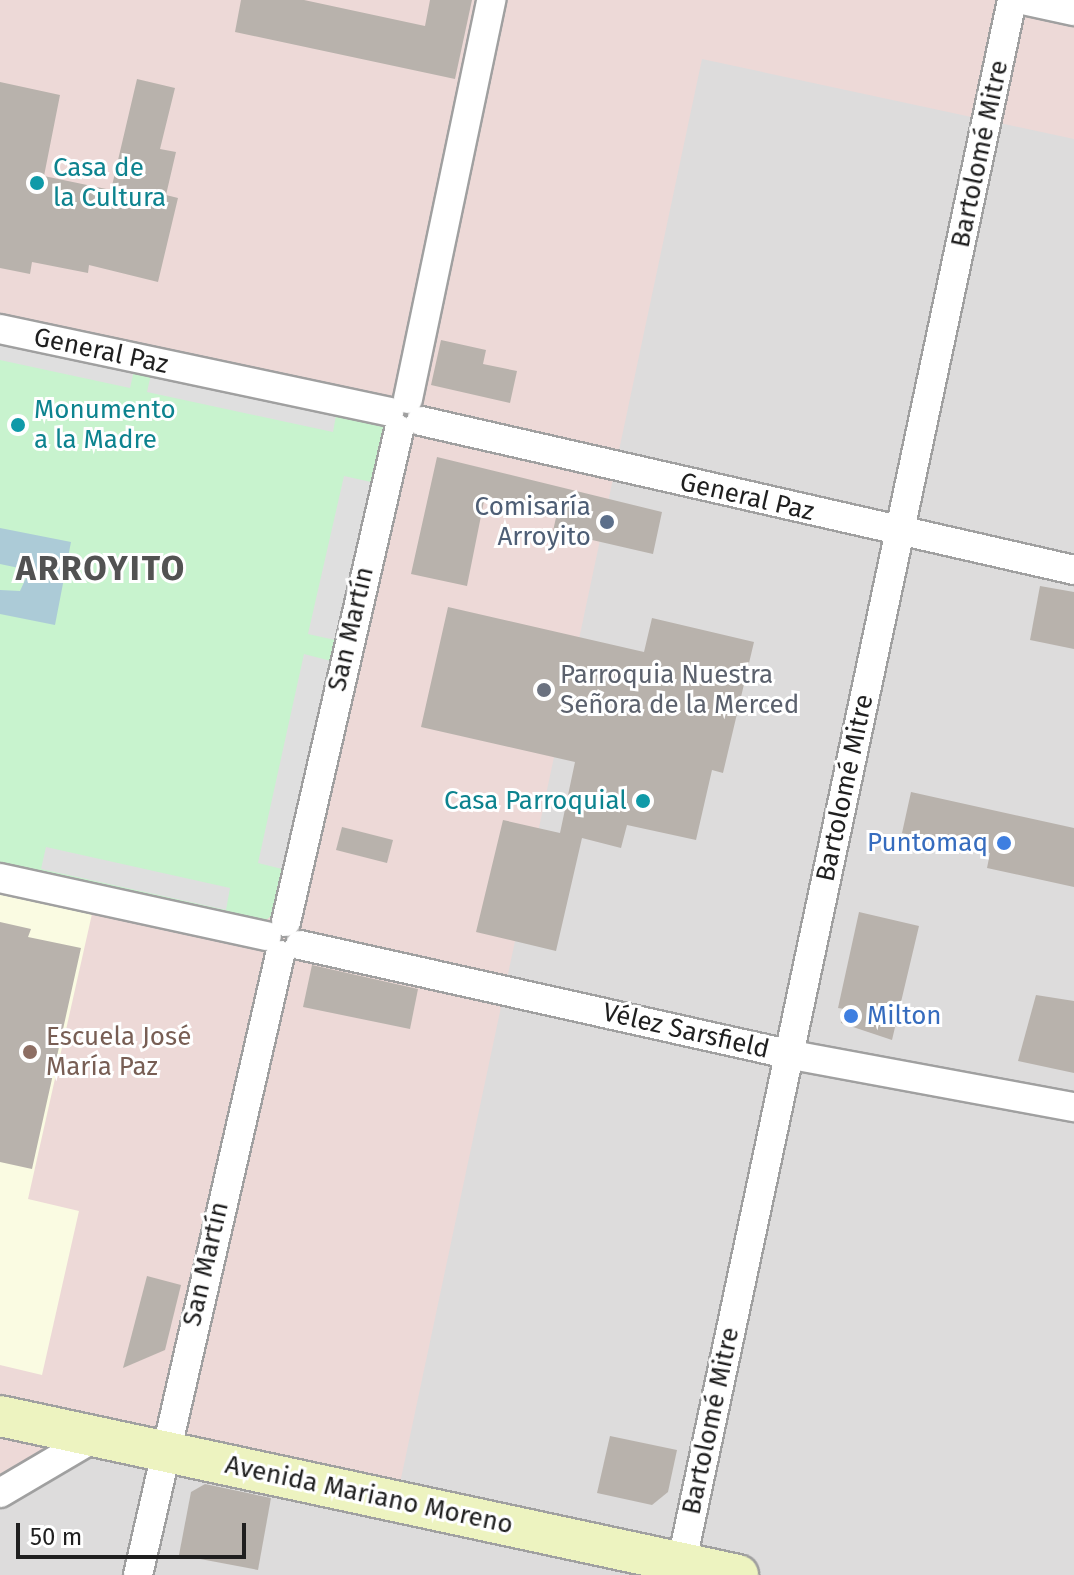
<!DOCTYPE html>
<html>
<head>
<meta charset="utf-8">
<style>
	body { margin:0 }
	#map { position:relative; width:1074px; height:1575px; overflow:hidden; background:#efece6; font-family:"Fira Sans",sans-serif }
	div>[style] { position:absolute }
	.residential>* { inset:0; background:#dddcdc }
	.commercial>* { inset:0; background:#edd9d7 }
	.education>* { inset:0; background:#fafbe2 }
	.park>* { inset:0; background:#c8f3ce }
	.parking>* { inset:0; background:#dfdfdf }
	.water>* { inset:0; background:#accbd7 }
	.building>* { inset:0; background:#b8b2ac }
	.roads { filter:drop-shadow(2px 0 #a0a0a0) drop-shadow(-2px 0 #a0a0a0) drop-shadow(0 2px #a0a0a0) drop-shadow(0 -2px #a0a0a0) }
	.minor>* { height:28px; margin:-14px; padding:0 14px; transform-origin:14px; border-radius:14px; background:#fff }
	.secondary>* { height:40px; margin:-20px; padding:0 20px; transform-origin:20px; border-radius:20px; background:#edf3c0 }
	.dots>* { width:22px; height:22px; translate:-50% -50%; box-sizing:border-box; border:4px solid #fff; border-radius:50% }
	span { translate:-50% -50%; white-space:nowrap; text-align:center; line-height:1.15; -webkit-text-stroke:6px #fff; paint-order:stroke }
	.street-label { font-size:26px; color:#1f1f1f }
	.culture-label { font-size:26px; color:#0d838f }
	.left { translate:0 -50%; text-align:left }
	.right { translate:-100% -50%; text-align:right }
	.service-label { font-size:26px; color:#4e5e75 }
	.worship-label { font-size:26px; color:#5b616d }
	.shop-label { font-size:26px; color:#366cbe }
	.education-label { font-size:26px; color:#785e54 }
	.district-label { font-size:34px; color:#525252; font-weight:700; letter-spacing:2px }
	.scale { position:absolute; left:16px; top:1523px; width:230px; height:36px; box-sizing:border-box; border:4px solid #1f1f1f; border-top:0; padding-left:10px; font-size:24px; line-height:28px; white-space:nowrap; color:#1f1f1f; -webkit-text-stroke:6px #fff; paint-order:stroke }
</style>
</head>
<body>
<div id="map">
	<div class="residential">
		<div style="clip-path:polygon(0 0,1074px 0,1074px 1575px,0 1575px)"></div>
	</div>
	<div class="commercial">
		<div style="clip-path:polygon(0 0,1074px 0,1074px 139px,702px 59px,399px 1488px,101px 1416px,0 1478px)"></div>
	</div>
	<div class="education">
		<div style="clip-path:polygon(0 883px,94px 905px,28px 1199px,79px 1211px,42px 1375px,0 1365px)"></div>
	</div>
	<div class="park">
		<div style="clip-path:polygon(0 337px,382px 418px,389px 433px,277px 912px,263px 922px,0 866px)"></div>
	</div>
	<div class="parking">
		<div style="clip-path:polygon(0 336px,135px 366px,130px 388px,0 360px)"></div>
		<div style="clip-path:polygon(152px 370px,337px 410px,333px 432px,147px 392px)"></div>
		<div style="clip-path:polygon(344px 476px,371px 482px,335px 640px,308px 634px)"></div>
		<div style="clip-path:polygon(304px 654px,331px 661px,286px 870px,258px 863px)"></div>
		<div style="clip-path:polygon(46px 847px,230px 888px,226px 910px,41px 869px)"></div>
	</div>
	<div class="water">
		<div style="clip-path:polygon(0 528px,71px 542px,55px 625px,0 614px,0 590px,20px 591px,26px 578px,19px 568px,0 564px)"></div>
	</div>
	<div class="building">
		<div style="clip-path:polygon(241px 0,304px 0,425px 26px,430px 0,472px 0,455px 79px,235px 32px)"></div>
		<div style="clip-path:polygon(137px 79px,175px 88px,160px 149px,176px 152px,166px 195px,178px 198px,158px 282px,89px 265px,88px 273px,32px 262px,30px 274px,0 268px,0 82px,60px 95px,44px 176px,111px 190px)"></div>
		<div style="clip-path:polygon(441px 340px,486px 350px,483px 364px,517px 371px,510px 403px,431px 385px)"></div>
		<div style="clip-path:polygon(437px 457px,662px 512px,653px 554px,553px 531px,557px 513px,485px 496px,467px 586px,411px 574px)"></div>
		<div style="clip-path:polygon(1040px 586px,1074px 592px,1074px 649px,1030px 640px)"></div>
		<div style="clip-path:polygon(448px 607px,644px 652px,652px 618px,754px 642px,723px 773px,712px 770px,696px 840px,627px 825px,621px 848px,582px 838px,556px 951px,476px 932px,503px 820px,560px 833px,575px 762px,421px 727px)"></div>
		<div style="clip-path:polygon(911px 792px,1074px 828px,1074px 887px,987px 868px,990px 853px,902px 833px)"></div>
		<div style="clip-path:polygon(342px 827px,393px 840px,387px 863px,336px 850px)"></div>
		<div style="clip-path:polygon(859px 912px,919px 926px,892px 1040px,841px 1023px,844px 1009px,838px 1008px)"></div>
		<div style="clip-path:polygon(0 922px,31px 929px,28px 937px,81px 948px,32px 1169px,0 1162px)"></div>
		<div style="clip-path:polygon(312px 965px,418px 989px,410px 1029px,303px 1007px)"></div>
		<div style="clip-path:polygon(1036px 995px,1074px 1001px,1074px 1073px,1018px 1061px)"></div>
		<div style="clip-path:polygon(147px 1276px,181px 1285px,165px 1350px,123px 1368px)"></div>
		<div style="clip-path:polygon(610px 1436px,677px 1450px,668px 1492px,652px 1505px,597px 1493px)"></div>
		<div style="clip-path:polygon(205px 1484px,271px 1498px,258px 1570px,179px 1555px,191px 1492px)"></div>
	</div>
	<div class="roads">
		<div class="minor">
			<div style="left:1023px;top:0;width:52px;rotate:12.2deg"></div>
			<div style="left:0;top:329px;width:398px;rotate:12deg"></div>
			<div style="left:408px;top:399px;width:408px;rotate:-78.2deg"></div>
			<div style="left:421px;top:421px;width:670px;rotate:12.85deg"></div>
			<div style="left:0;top:878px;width:273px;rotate:12.3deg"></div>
			<div style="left:286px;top:922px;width:505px;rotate:-77.06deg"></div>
			<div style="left:300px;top:945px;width:499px;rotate:12.6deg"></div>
			<div style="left:787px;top:1054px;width:292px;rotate:10.5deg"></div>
			<div style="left:0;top:1493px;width:110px;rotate:-30.5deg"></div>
			<div style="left:138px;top:1575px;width:636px;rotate:-77.1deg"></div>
			<div style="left:679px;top:1575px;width:1610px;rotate:-78.06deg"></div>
		</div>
		<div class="secondary">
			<div style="left:0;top:1416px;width:755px;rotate:12.16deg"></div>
		</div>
	</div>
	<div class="dots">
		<div style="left:37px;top:183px;background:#0f9aa8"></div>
		<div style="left:18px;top:425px;background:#0f9aa8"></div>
		<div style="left:607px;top:522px;background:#5c6f8a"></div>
		<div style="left:544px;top:690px;background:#6b7280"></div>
		<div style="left:643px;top:801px;background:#0f9aa8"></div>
		<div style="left:1004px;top:843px;background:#3f7fe0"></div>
		<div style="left:851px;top:1016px;background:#3f7fe0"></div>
		<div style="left:30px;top:1052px;background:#8d6e63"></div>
	</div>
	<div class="street-label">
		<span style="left:980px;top:154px;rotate:-78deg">Bartolomé Mitre</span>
		<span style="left:101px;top:351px;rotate:12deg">General Paz</span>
		<span style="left:747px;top:497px;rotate:13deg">General Paz</span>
		<span style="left:351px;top:629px;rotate:-77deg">San Martín</span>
		<span style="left:845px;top:788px;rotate:-78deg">Bartolomé Mitre</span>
		<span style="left:686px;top:1031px;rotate:13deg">Vélez Sarsfield</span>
		<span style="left:206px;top:1264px;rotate:-77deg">San Martín</span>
		<span style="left:711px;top:1421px;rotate:-78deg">Bartolomé Mitre</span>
		<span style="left:369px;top:1495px;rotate:12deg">Avenida Mariano Moreno</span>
	</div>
	<div class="culture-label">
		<span class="left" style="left:53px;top:183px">Casa de<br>la Cultura</span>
		<span class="left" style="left:34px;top:425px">Monumento<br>a la Madre</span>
		<span class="right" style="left:627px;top:801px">Casa Parroquial</span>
	</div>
	<div class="service-label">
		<span class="right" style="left:591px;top:522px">Comisaría<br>Arroyito</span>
	</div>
	<div class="worship-label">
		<span class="left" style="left:560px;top:690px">Parroquia Nuestra<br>Señora de la Merced</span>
	</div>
	<div class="shop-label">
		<span class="right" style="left:988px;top:843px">Puntomaq</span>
		<span class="left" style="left:867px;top:1016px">Milton</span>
	</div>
	<div class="education-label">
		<span class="left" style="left:46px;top:1052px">Escuela José<br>María Paz</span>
	</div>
	<div class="district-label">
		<span style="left:101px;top:569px">ARROYITO</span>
	</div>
	<div class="scale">50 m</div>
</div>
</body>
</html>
